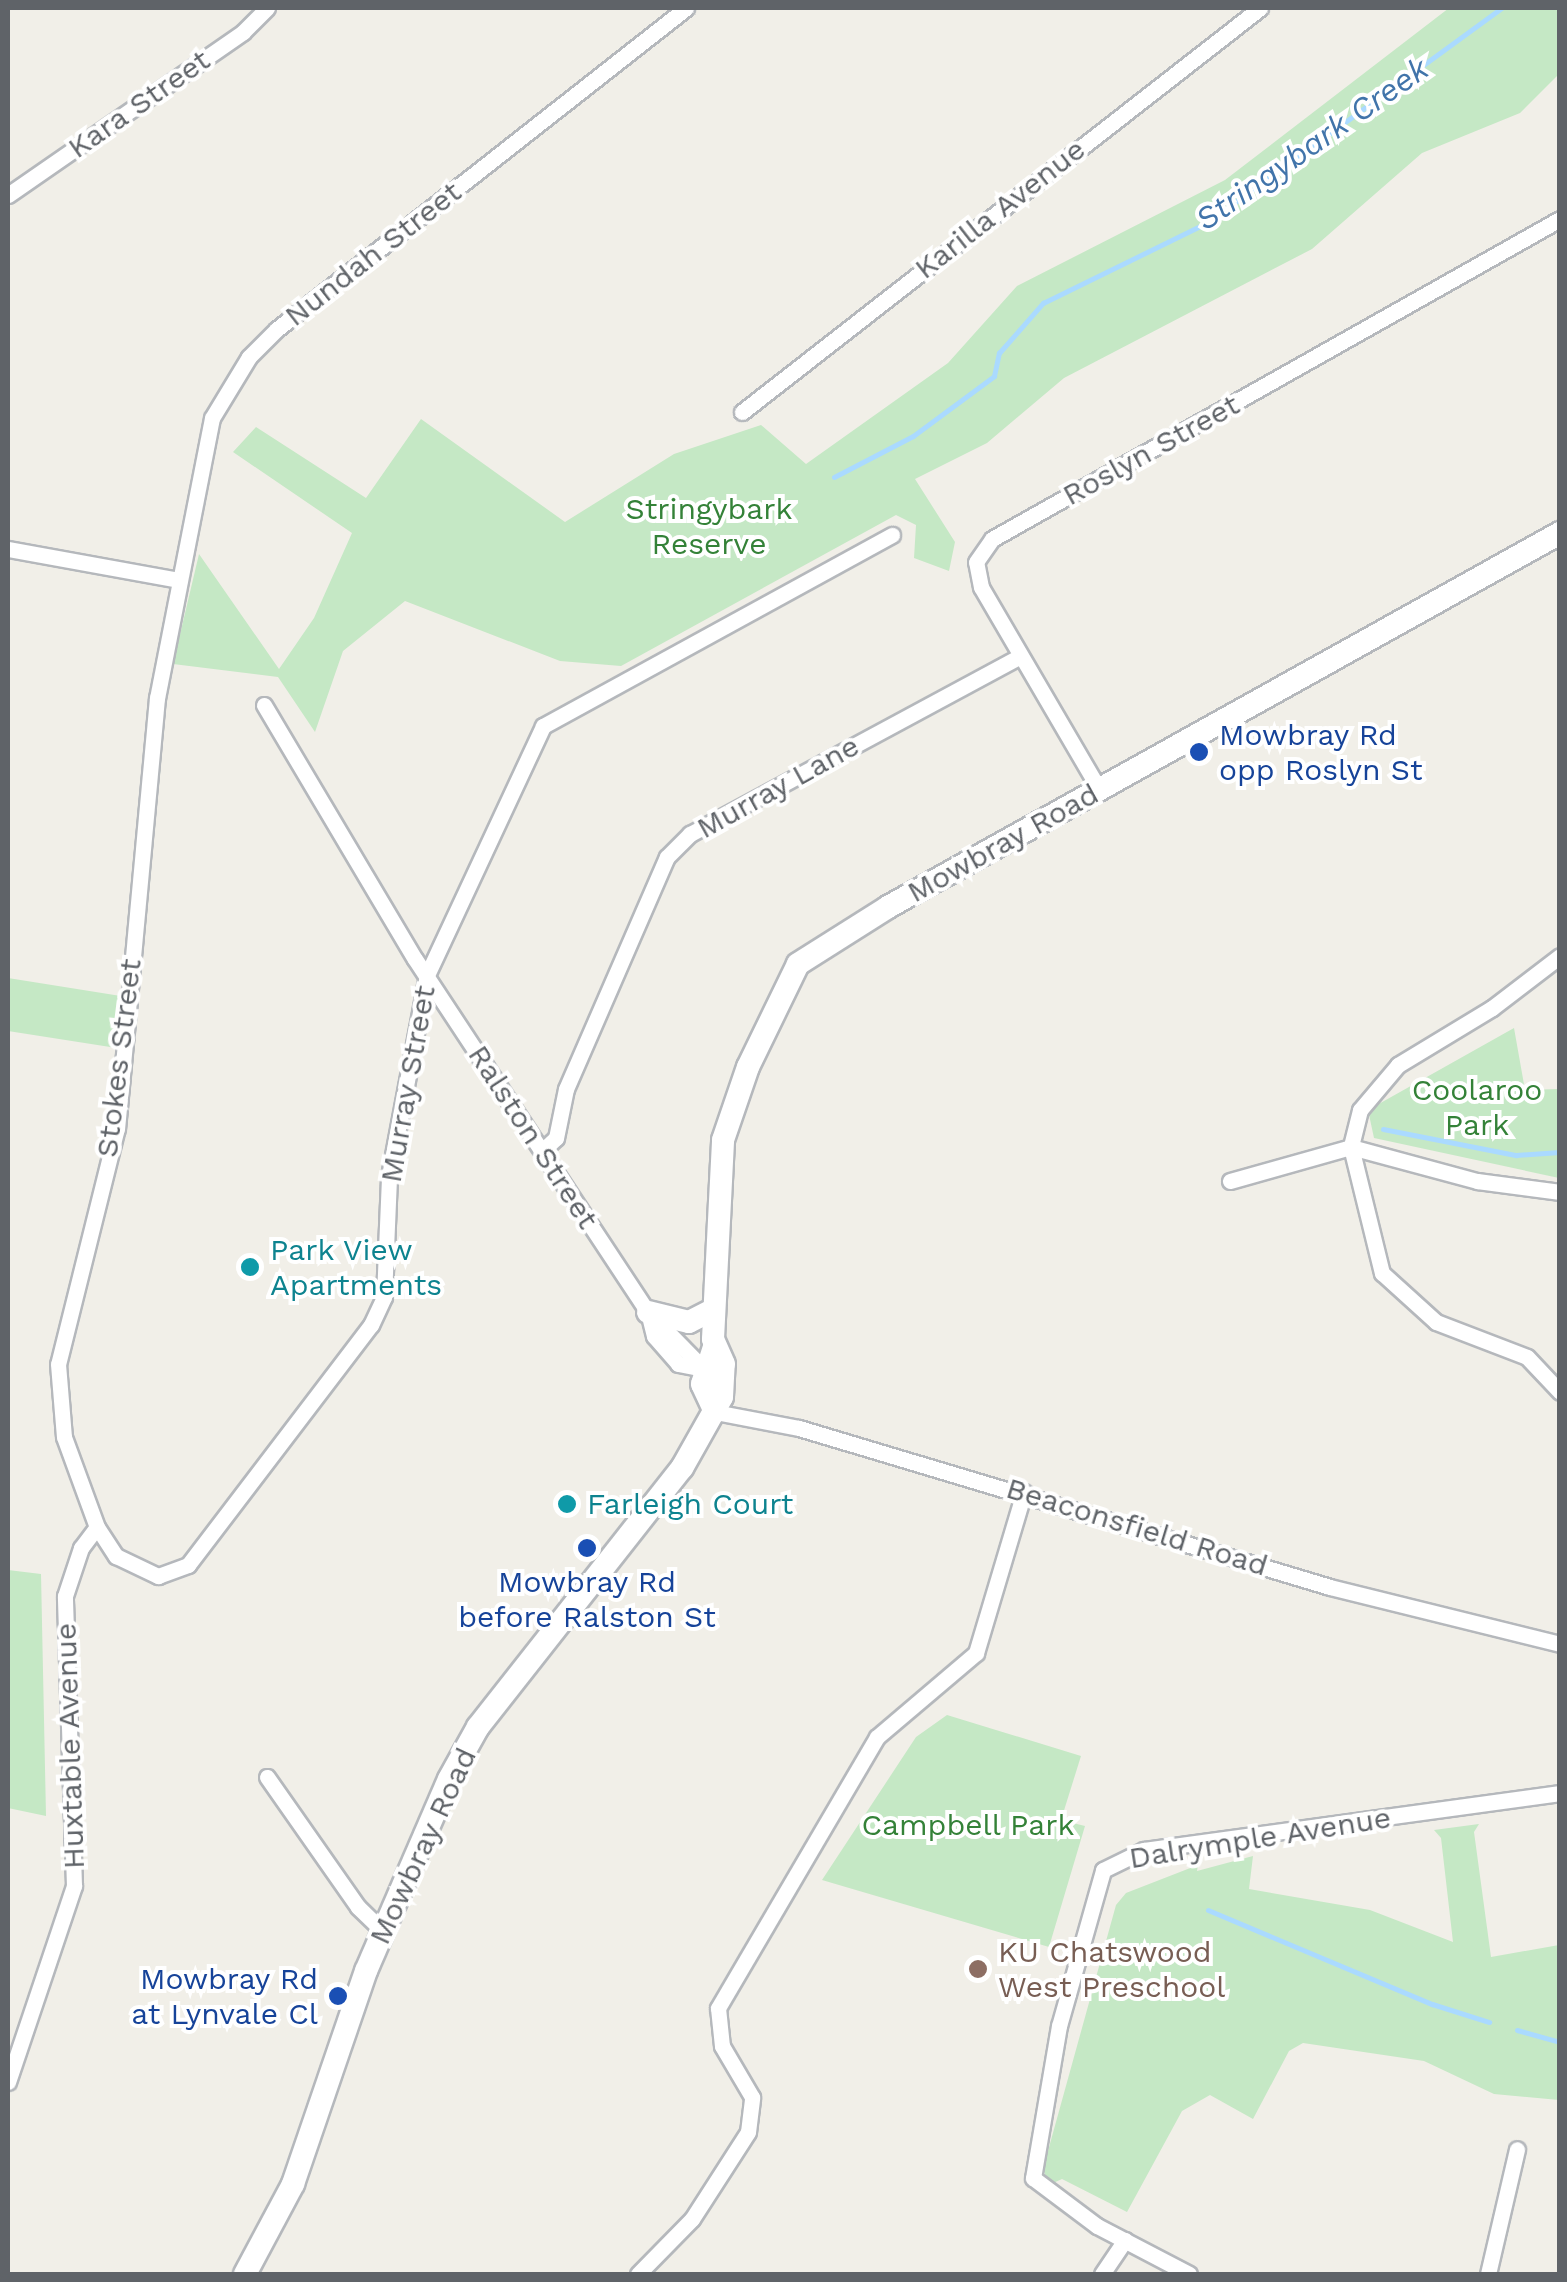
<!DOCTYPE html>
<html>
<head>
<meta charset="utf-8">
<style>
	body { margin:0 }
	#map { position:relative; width:1567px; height:2282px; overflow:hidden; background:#f1efe8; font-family:"Work Sans",sans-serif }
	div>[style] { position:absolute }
	.green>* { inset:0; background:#c5e8c5 }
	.stream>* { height:5px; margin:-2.5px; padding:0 2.5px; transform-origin:2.5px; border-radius:2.5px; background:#aadaff }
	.roads { filter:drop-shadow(2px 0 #b5b8bc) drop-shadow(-2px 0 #b5b8bc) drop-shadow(0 2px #b5b8bc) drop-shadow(0 -2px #b5b8bc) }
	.street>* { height:15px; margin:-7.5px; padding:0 7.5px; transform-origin:7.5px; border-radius:7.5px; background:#fff }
	.secondary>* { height:22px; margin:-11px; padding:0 11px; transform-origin:11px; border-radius:11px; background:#fff }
	.dots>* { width:28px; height:28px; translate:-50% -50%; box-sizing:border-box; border:5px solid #fff; border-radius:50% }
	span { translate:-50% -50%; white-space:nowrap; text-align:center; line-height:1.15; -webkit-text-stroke:8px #fff; paint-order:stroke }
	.street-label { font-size:30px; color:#5f6368 }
	.park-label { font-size:30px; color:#348238 }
	.transit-label { font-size:30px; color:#164399 }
	.left { translate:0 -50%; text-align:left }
	.right { translate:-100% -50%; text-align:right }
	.culture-label { font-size:30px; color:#0d838f }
	.education-label { font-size:30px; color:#785e54 }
	.water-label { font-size:32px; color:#4174aa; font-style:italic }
	.frame { position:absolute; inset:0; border:10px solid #5f6368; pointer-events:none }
</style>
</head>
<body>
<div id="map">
	<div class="green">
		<div style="clip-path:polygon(1449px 8px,1559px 8px,1559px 74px,1520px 113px,1422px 153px,1312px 249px,1064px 378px,987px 443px,915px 479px,955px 542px,949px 571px,914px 558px,916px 525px,896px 515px,621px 666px,560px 661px,405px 601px,343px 651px,315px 732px,278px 677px,173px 664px,199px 554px,279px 669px,314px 618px,352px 533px,233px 452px,256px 427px,366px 498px,421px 419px,565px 522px,674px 454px,761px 425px,806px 464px,948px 363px,1017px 286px,1225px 180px)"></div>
		<div style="clip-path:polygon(8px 978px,127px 997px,123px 1049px,8px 1031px)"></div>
		<div style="clip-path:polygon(1514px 1028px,1525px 1090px,1559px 1089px,1559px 1178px,1374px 1138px,1368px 1110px)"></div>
		<div style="clip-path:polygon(8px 1570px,41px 1574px,46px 1816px,8px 1808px)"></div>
		<div style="clip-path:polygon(947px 1715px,1081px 1756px,1061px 1820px,1085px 1826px,1049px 1947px,822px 1880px,916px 1737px)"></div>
		<div style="clip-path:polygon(1479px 1824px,1474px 1832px,1491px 1957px,1559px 1945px,1559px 2100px,1494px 2094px,1424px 2061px,1303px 2043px,1289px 2051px,1253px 2119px,1210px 2095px,1182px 2111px,1127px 2212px,1062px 2179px,1049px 2185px,1043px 2169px,1116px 1905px,1126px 1893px,1198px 1865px,1197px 1871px,1253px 1856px,1249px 1889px,1370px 1910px,1453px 1942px,1441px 1838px,1434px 1830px)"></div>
	</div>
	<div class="stream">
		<div style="left:834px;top:477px;width:89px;rotate:-27.4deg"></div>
		<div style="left:913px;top:436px;width:101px;rotate:-36.5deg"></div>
		<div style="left:994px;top:376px;width:24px;rotate:-78deg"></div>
		<div style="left:999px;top:353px;width:67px;rotate:-48.7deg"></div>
		<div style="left:1043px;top:303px;width:184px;rotate:-26.1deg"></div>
		<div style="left:1208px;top:222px;width:364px;rotate:-36.1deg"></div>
		<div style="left:1383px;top:1129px;width:136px;rotate:11.1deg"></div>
		<div style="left:1516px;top:1155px;width:44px;rotate:-3.9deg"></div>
		<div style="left:1208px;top:1910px;width:243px;rotate:22.8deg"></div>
		<div style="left:1432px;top:2004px;width:60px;rotate:17.5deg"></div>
		<div style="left:1517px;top:2030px;width:45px;rotate:15.6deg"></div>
	</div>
	<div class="roads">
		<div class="street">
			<div style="left:686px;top:8px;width:520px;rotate:141.87deg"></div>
			<div style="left:277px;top:329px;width:40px;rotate:135deg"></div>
			<div style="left:249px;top:357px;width:71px;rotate:121.2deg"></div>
			<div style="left:212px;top:418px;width:285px;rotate:101.1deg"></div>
			<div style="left:157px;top:698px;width:432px;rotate:95.3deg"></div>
			<div style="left:117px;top:1128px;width:243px;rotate:104deg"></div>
			<div style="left:58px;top:1364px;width:73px;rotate:85.3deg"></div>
			<div style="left:64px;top:1437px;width:96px;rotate:69.9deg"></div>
			<div style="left:97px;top:1527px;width:35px;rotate:57deg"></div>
			<div style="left:116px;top:1556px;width:47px;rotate:25.5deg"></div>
			<div style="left:158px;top:1576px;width:32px;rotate:-20deg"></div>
			<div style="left:188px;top:1565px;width:302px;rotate:-52.7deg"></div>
			<div style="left:371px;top:1325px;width:31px;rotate:-65deg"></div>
			<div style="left:384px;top:1297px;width:121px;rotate:-87.6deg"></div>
			<div style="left:389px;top:1176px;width:205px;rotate:-79.3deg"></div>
			<div style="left:427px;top:975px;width:275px;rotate:-65deg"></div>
			<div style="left:543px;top:726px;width:398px;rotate:-28.7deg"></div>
			<div style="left:8px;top:195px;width:286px;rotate:-34.7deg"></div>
			<div style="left:243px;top:32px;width:34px;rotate:-45deg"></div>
			<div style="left:742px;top:412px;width:657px;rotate:-37.95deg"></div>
			<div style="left:8px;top:549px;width:174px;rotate:10.3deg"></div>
			<div style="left:264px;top:705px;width:295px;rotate:59.3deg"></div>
			<div style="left:415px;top:959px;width:423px;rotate:56.6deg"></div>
			<div style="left:648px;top:1312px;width:25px;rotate:76deg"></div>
			<div style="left:654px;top:1336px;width:37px;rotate:49deg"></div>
			<div style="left:678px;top:1364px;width:26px;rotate:11deg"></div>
			<div style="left:1099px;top:789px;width:234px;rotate:-120.3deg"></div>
			<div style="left:981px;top:587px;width:25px;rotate:-101deg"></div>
			<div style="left:976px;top:562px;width:28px;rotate:-55deg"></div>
			<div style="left:992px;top:539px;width:652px;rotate:-29.4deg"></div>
			<div style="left:1560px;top:956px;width:86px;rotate:142.6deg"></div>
			<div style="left:1492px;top:1008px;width:110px;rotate:148.8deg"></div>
			<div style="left:1398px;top:1065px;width:59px;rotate:130.2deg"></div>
			<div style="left:1360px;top:1110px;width:38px;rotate:104deg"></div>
			<div style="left:1351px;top:1147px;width:130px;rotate:76.2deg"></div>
			<div style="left:1382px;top:1273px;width:73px;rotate:42.2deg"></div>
			<div style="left:1436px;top:1322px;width:97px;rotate:21deg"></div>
			<div style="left:1527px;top:1357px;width:48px;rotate:46.7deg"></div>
			<div style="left:542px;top:1151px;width:19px;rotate:-43deg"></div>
			<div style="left:556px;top:1138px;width:50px;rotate:-78.5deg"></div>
			<div style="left:566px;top:1089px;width:253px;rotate:-66.5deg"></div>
			<div style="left:667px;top:857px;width:33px;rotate:-45deg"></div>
			<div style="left:690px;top:834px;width:375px;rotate:-28.3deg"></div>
			<div style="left:1230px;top:1181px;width:126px;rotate:-15.7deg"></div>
			<div style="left:1351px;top:1147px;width:131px;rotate:15.1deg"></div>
			<div style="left:1477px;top:1181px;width:84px;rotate:7.5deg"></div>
			<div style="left:651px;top:1315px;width:76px;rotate:45.5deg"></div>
			<div style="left:715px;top:1412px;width:86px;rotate:10.8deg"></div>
			<div style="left:799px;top:1428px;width:554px;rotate:16.67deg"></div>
			<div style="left:1330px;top:1587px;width:237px;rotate:13.9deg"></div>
			<div style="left:267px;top:1777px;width:159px;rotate:55deg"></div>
			<div style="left:358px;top:1907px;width:35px;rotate:44deg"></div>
			<div style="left:8px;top:2082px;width:207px;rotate:-71.4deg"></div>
			<div style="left:74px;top:1886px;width:290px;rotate:-91.8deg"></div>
			<div style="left:65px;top:1596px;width:51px;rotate:-71.6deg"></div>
			<div style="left:81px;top:1548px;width:26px;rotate:-53deg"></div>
			<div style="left:638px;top:2274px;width:77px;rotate:-45.5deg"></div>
			<div style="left:692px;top:2219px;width:103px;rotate:-57.2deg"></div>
			<div style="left:748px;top:2132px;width:35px;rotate:-83deg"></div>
			<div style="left:752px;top:2097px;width:59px;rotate:-120.5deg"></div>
			<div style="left:722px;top:2046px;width:38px;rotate:-96deg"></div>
			<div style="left:718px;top:2008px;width:314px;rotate:-59.6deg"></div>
			<div style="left:877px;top:1737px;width:130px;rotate:-40.3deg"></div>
			<div style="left:976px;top:1653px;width:168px;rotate:-73.4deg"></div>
			<div style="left:1102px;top:2274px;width:41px;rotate:-55.9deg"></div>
			<div style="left:1189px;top:2274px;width:104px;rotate:-152.4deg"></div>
			<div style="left:1097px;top:2226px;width:80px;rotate:-143.1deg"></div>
			<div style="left:1033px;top:2178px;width:154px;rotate:-80.3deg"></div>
			<div style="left:1059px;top:2026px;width:162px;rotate:-74.2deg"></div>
			<div style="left:1103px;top:1870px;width:46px;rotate:-26deg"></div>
			<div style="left:1144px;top:1850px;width:420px;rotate:-7.8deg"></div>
			<div style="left:1488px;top:2274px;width:128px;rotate:-76.9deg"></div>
		</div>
		<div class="secondary">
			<div style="left:648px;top:1312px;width:42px;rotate:13.7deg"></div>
			<div style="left:689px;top:1322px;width:28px;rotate:-27deg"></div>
			<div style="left:714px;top:1347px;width:39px;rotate:108deg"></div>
			<div style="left:702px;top:1384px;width:31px;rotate:65deg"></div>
			<div style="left:245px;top:2274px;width:102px;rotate:-61.9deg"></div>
			<div style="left:293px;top:2184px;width:225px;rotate:-71.1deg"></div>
			<div style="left:366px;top:1971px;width:209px;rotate:-66.6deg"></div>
			<div style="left:449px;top:1779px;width:60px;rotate:-60.9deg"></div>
			<div style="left:478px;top:1727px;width:330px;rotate:-51.8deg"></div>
			<div style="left:682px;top:1468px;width:81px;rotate:-60.6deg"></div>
			<div style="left:722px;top:1397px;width:33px;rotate:-87deg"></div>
			<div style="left:724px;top:1364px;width:27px;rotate:-114deg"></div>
			<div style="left:713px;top:1339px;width:199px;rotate:-87.1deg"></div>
			<div style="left:723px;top:1140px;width:77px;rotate:-71.1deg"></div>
			<div style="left:748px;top:1067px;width:114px;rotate:-64.1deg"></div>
			<div style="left:798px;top:964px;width:107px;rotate:-32.3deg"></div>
			<div style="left:888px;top:907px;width:769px;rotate:-29.1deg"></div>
		</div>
	</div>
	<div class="dots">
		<div style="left:1199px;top:752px;background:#1a4fb4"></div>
		<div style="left:250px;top:1267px;background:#0f9aa8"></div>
		<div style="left:567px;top:1504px;background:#0f9aa8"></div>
		<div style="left:587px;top:1548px;background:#1a4fb4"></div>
		<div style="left:978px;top:1969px;background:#8d6e63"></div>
		<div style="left:338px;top:1996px;background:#1a4fb4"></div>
	</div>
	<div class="street-label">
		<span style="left:139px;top:104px;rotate:-35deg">Kara Street</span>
		<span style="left:1000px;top:209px;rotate:-38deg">Karilla Avenue</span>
		<span style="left:373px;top:254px;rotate:-38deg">Nundah Street</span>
		<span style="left:1151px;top:450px;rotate:-29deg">Roslyn Street</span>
		<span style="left:778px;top:787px;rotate:-29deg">Murray Lane</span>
		<span style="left:1003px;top:843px;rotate:-29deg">Mowbray Road</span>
		<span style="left:119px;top:1058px;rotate:-83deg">Stokes Street</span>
		<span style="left:408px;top:1084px;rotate:-80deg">Murray Street</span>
		<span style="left:533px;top:1137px;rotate:57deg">Ralston Street</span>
		<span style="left:1137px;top:1527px;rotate:17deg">Beaconsfield Road</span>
		<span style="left:70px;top:1746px;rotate:-92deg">Huxtable Avenue</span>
		<span style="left:1260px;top:1838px;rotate:-9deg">Dalrymple Avenue</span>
		<span style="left:423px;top:1846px;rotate:-65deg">Mowbray Road</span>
	</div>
	<div class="park-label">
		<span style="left:709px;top:526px">Stringybark<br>Reserve</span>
		<span style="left:1477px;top:1107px">Coolaroo<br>Park</span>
		<span style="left:968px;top:1825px">Campbell Park</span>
	</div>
	<div class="transit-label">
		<span class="left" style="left:1219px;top:752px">Mowbray Rd<br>opp Roslyn St</span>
		<span style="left:587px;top:1599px">Mowbray Rd<br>before Ralston St</span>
		<span class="right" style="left:318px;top:1996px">Mowbray Rd<br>at Lynvale Cl</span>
	</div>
	<div class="culture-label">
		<span class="left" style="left:270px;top:1267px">Park View<br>Apartments</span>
		<span class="left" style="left:587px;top:1504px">Farleigh Court</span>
	</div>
	<div class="education-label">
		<span class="left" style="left:998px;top:1969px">KU Chatswood<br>West Preschool</span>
	</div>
	<div class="water-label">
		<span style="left:1312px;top:144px;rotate:-35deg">Stringybark Creek</span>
	</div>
	<div class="frame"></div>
</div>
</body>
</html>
